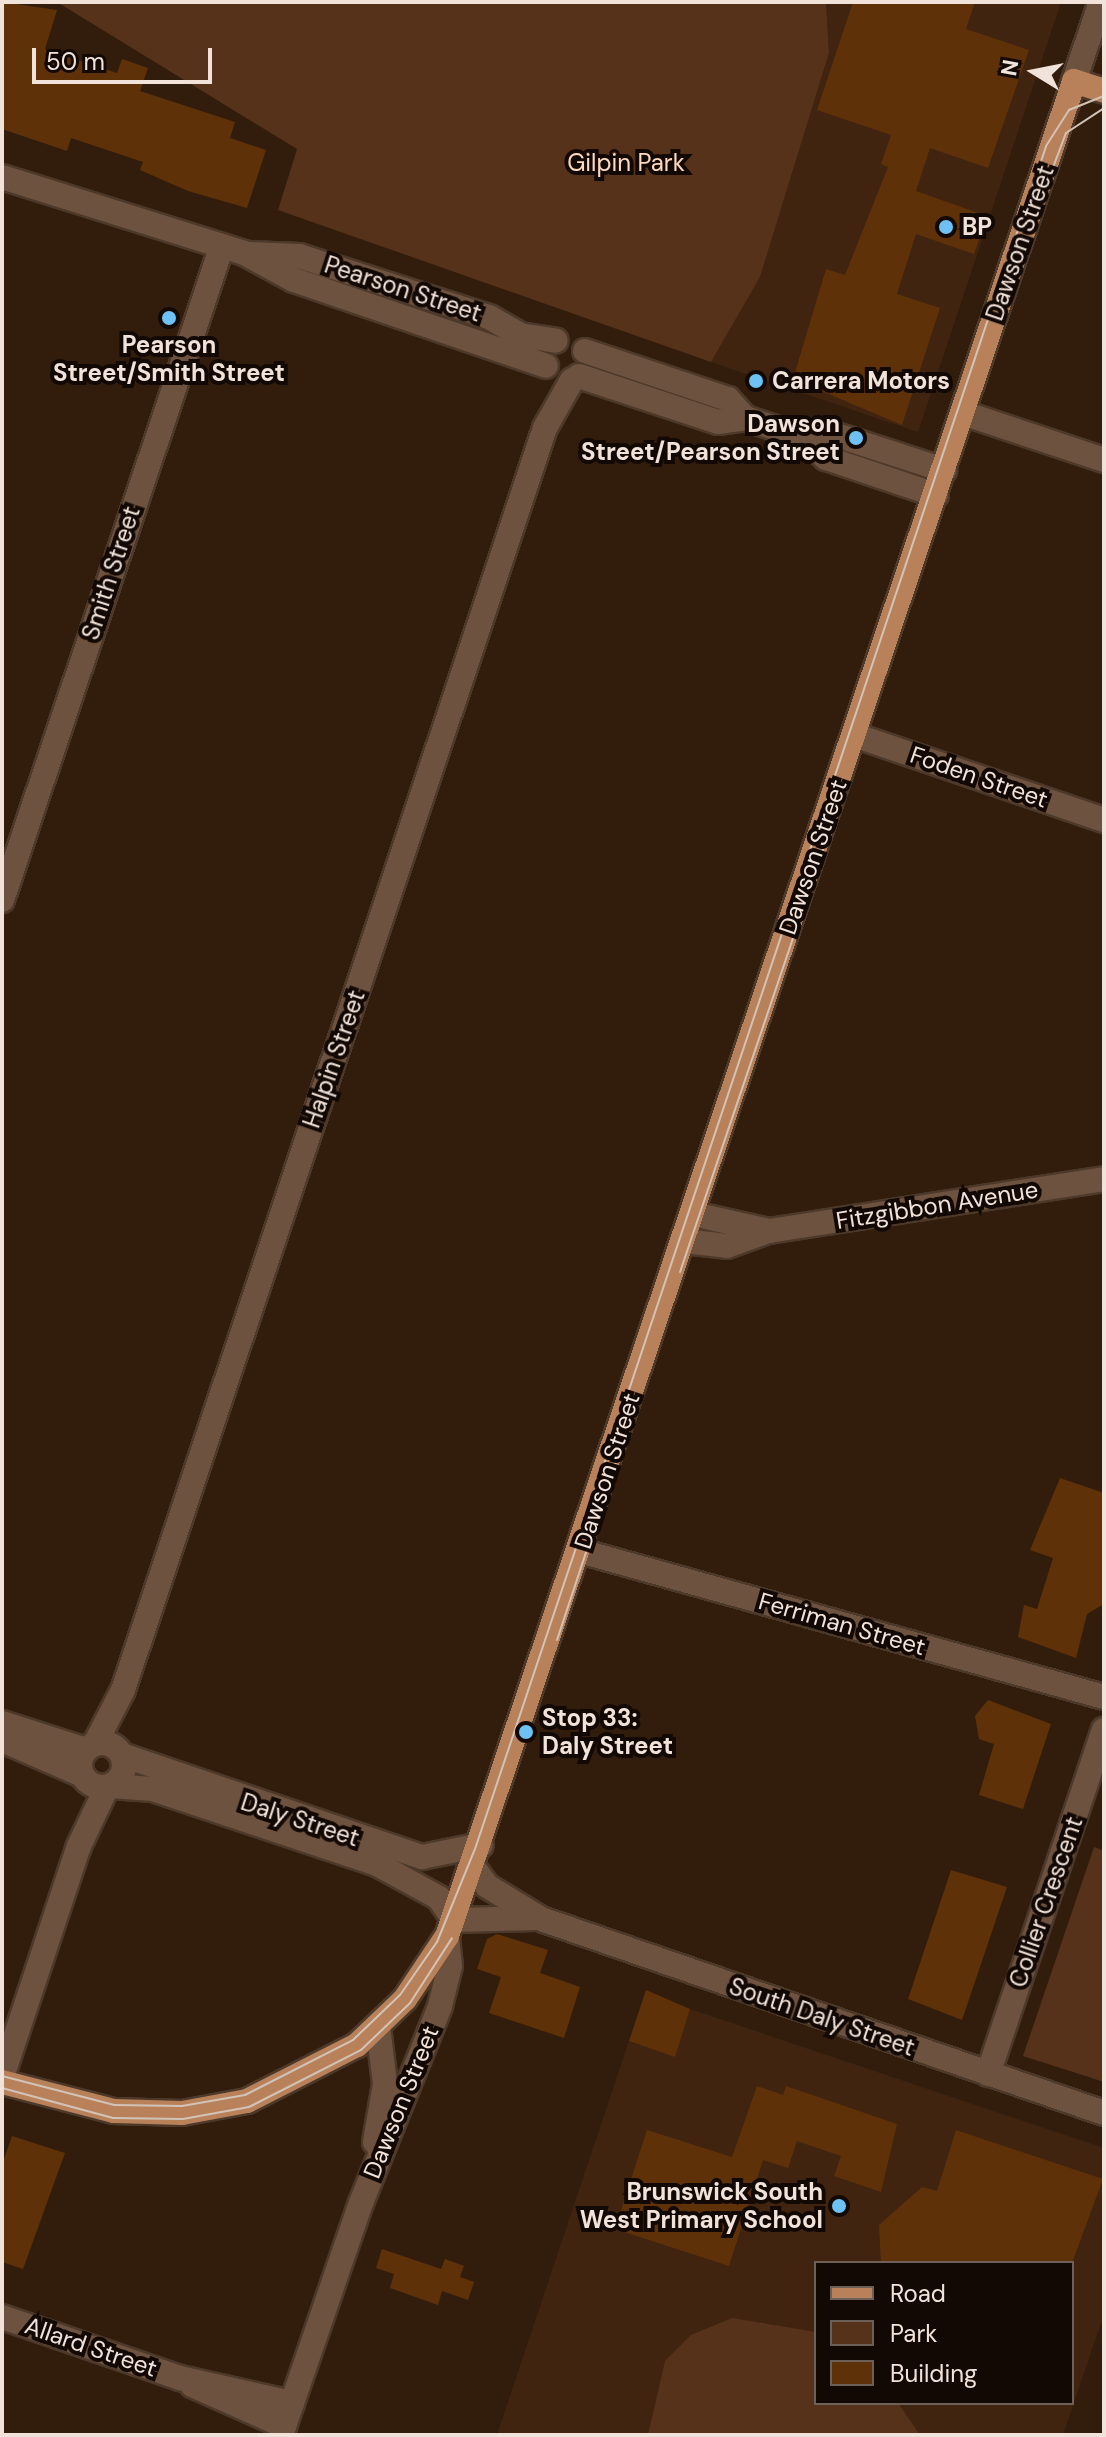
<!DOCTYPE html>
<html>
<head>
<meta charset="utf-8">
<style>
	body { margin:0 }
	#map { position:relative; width:1106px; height:2437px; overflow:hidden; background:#321d0d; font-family:"DM Sans",sans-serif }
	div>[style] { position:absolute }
	.built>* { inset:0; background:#402410 }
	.green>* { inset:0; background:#553219 }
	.building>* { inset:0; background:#5e3108 }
	.roads { filter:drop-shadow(2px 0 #4d392a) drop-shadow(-2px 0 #4d392a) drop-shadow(0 2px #4d392a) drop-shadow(0 -2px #4d392a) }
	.minor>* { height:24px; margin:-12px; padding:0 12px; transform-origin:12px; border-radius:12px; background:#6d523f }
	.minor>.ring { margin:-12px; padding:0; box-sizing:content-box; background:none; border:24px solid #6d523f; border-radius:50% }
	.major>* { height:24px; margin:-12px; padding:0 12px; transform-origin:12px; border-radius:12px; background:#b88159 }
	.tram>* { height:2px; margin:-1px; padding:0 1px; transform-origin:1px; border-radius:1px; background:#d2c3b8 }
	.dots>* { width:22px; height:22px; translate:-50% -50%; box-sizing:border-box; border:4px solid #130904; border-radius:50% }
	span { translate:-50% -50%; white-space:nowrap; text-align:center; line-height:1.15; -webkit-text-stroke:8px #130904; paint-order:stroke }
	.park-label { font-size:24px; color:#fed9c0 }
	.poi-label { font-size:24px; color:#f1e3d9; font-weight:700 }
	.left { translate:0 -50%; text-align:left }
	.right { translate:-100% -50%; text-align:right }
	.street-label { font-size:24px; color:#f1e3d9 }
	.frame { position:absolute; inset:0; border:4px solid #f1e3d9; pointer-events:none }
	.legend { position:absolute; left:814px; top:2261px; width:260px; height:144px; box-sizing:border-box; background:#130904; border:2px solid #6c6059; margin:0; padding:10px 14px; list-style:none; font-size:24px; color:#f1e3d9 }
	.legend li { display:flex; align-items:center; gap:16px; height:40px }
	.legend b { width:40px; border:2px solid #6c6059 }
	.north { position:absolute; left:994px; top:32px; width:80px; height:80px; -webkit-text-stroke:6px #130904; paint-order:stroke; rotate:280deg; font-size:22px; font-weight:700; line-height:32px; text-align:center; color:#f1e3d9 }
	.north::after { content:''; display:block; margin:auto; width:28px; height:36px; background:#f1e3d9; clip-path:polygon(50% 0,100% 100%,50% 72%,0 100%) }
	.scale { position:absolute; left:32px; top:48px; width:180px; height:36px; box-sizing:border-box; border:4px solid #f1e3d9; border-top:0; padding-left:10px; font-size:24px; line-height:28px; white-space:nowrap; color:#f1e3d9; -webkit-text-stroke:6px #130904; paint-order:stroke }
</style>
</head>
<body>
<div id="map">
	<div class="built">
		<div style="clip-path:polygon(826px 2px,1061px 2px,918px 432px,711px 362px,760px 277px,829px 53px)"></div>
		<div style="clip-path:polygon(evenodd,690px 2009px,1104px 2148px,1104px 2314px,1063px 2435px,497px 2435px,629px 2041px,674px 2056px,690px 2009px,816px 2263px,1072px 2263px,1072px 2403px,816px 2403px,816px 2263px)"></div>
	</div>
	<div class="green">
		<div style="clip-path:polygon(57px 2px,826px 2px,829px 53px,760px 277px,711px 362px,278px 210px,297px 149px)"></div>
		<div style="clip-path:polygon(1094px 1847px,1104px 1851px,1104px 2082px,1023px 2056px)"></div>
		<div style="clip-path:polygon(732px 2318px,816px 2332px,816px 2403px,898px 2403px,920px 2435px,648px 2435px,665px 2361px,691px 2335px)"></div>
	</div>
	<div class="building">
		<div style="clip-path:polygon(2px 2px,57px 10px,45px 49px,117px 73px,122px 59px,148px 68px,140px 91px,235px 122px,230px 138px,266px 150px,247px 208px,188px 191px,140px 170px,143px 162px,71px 138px,67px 151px,2px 129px)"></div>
		<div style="clip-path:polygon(853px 2px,975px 2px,966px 29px,1029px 50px,988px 168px,930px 148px,916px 191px,987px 216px,974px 254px,916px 234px,897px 294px,940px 308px,902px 425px,793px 379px,826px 269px,845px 275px,888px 167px,881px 164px,891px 135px,817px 110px)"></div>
		<div style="clip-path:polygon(1060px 1478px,1104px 1493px,1104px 1604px,1087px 1614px,1076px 1658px,1018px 1637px,1024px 1605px,1037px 1609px,1053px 1558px,1030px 1550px)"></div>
		<div style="clip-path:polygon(988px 1700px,1051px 1724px,1023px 1809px,979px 1795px,994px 1744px,979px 1739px,975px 1716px)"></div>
		<div style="clip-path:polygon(951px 1870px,1007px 1887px,962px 2020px,908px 1999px)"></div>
		<div style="clip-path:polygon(497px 1934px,548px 1950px,540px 1973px,580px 1987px,564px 2038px,489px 2013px,501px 1977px,477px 1969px,487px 1939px)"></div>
		<div style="clip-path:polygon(646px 1990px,690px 2009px,675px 2057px,629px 2041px)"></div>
		<div style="clip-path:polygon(757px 2086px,783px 2095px,786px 2086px,897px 2124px,881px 2192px,834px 2176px,841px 2156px,797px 2141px,788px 2168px,763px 2160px,729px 2266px,615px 2229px,647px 2130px,732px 2157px)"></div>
		<div style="clip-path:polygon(956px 2130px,1103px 2179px,1072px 2263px,881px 2263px,879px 2225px,922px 2187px,937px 2191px)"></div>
		<div style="clip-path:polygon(12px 2136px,65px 2153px,23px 2269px,2px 2262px,2px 2165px)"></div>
		<div style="clip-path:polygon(382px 2249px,441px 2269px,445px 2259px,464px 2266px,460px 2277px,474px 2282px,468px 2300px,442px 2291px,438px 2305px,390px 2288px,394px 2274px,376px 2268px)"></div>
	</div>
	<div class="roads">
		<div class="minor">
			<div style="left:1074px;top:81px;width:83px;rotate:-71.1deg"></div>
			<div style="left:2px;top:177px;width:254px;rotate:17.4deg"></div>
			<div style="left:244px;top:253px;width:57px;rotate:28.4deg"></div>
			<div style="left:294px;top:280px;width:266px;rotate:18.8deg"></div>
			<div style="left:250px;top:254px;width:49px;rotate:2.3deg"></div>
			<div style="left:299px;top:256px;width:200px;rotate:17.8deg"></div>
			<div style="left:489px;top:317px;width:36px;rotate:30deg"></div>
			<div style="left:520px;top:335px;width:36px;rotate:9deg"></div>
			<div style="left:585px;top:351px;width:151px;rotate:18.6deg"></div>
			<div style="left:728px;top:399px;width:25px;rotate:48deg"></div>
			<div style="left:745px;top:418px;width:63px;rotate:18.4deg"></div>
			<div style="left:805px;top:438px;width:29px;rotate:44deg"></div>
			<div style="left:826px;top:458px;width:116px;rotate:18.6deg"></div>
			<div style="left:579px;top:376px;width:146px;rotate:18.3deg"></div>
			<div style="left:718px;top:422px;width:27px;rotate:-8deg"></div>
			<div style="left:963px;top:413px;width:149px;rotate:18.4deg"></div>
			<div style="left:805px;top:438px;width:28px;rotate:-8deg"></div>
			<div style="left:833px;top:434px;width:117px;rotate:18deg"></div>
			<div style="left:854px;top:735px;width:264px;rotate:18.8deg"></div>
			<div style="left:2px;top:900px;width:690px;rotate:-71.41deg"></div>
			<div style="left:693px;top:1214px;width:78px;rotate:12.6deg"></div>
			<div style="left:769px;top:1231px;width:339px;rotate:-8.8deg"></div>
			<div style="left:684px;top:1241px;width:43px;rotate:6.6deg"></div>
			<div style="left:727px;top:1246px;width:38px;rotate:-20deg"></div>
			<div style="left:580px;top:1551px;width:544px;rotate:15.57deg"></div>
			<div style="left:2px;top:1723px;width:88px;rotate:17.8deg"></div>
			<div style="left:2px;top:1740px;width:87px;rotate:23.6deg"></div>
			<div class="ring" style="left:80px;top:1743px;width:20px;height:20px"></div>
			<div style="left:95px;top:1744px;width:61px;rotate:-62.6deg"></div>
			<div style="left:123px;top:1690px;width:1331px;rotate:-71.51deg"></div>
			<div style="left:545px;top:428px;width:55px;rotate:-60.6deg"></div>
			<div style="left:122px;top:1755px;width:317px;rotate:18.8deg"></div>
			<div style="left:422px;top:1857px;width:60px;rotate:-11.5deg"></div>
			<div style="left:111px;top:1786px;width:42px;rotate:4.1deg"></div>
			<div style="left:153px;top:1789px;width:236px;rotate:18.5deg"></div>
			<div style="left:377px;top:1864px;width:71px;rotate:28.7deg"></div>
			<div style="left:439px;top:1898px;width:27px;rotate:56deg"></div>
			<div style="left:454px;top:1920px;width:81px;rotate:-1.4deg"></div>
			<div style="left:474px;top:1868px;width:22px;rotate:54deg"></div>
			<div style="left:487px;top:1886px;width:63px;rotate:31.4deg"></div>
			<div style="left:541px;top:1919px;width:595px;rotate:19.01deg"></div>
			<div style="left:988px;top:2074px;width:363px;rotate:-71.4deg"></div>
			<div style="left:2px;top:2077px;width:243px;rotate:-71.6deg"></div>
			<div style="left:79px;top:1846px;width:65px;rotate:-64.6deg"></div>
			<div style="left:375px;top:2142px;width:59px;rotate:-80.2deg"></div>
			<div style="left:385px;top:2084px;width:58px;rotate:-96.9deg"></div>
			<div style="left:2px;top:2317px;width:188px;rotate:18.9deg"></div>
			<div style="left:180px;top:2378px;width:115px;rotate:12.6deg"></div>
			<div style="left:192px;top:2385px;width:101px;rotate:24deg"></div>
			<div style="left:281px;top:2435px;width:245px;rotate:-71deg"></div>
			<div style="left:361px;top:2203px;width:212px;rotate:-68.1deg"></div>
			<div style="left:440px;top:2006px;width:41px;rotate:-76deg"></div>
			<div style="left:450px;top:1966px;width:30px;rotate:-96deg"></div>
		</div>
		<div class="major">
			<div style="left:2px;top:2082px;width:116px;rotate:14.5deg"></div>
			<div style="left:114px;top:2111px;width:68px;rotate:1.7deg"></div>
			<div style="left:182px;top:2113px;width:66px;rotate:-10.5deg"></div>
			<div style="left:247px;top:2101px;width:123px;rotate:-27deg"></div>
			<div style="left:357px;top:2045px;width:66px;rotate:-43.8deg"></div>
			<div style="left:405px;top:1999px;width:76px;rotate:-56.3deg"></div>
			<div style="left:447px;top:1936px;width:1958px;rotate:-71.32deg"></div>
			<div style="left:1074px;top:81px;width:32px;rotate:18deg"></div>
		</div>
	</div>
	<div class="tram">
		<div style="left:1037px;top:210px;width:82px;rotate:-69.4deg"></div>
		<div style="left:1066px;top:133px;width:45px;rotate:-33.3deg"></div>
		<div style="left:680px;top:1272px;width:472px;rotate:-71.3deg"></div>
		<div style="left:557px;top:1640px;width:213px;rotate:-71.7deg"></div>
		<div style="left:2px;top:2076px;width:116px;rotate:14.5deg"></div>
		<div style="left:114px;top:2105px;width:68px;rotate:0.8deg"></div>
		<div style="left:182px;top:2106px;width:64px;rotate:-9.9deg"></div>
		<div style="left:245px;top:2095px;width:121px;rotate:-27deg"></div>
		<div style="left:353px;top:2040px;width:65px;rotate:-43.8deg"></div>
		<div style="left:400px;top:1995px;width:65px;rotate:-55.1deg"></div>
		<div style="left:437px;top:1942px;width:100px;rotate:-67.8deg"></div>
		<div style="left:475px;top:1849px;width:1796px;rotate:-71.46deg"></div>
		<div style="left:1046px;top:146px;width:43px;rotate:-57.4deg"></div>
		<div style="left:1069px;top:110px;width:38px;rotate:-22deg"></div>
		<div style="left:2px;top:2088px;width:115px;rotate:15.1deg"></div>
		<div style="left:113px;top:2118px;width:70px;rotate:0.8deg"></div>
		<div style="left:183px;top:2119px;width:67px;rotate:-10.3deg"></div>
		<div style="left:249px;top:2107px;width:126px;rotate:-27deg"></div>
		<div style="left:361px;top:2050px;width:68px;rotate:-43.8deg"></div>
		<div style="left:410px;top:2003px;width:77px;rotate:-57.1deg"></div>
	</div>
	<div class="dots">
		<div style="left:946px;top:227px;background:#6ec2f3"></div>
		<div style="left:169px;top:318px;background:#6ec2f3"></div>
		<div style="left:756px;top:381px;background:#6ec2f3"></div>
		<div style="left:856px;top:438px;background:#6ec2f3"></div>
		<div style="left:526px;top:1732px;background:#6ec2f3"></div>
		<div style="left:839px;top:2206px;background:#6ec2f3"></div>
	</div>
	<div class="park-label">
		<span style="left:626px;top:163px">Gilpin Park</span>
	</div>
	<div class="poi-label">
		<span class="left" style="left:962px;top:227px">BP</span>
		<span style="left:169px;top:359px">Pearson<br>Street/Smith Street</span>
		<span class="left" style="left:772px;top:381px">Carrera Motors</span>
		<span class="right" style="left:840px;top:438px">Dawson<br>Street/Pearson Street</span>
		<span class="left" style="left:542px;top:1732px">Stop 33:<br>Daly Street</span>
		<span class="right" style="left:823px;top:2206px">Brunswick South<br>West Primary School</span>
	</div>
	<div class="street-label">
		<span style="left:1020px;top:243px;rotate:-71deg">Dawson Street</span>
		<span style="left:403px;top:289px;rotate:18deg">Pearson Street</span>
		<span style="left:111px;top:573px;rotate:-72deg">Smith Street</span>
		<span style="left:979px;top:777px;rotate:19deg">Foden Street</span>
		<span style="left:813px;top:857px;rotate:-71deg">Dawson Street</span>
		<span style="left:334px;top:1059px;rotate:-71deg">Halpin Street</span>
		<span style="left:937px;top:1205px;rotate:-9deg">Fitzgibbon Avenue</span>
		<span style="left:607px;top:1471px;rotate:-72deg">Dawson Street</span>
		<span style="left:842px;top:1624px;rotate:16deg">Ferriman Street</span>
		<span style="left:300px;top:1820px;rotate:18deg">Daly Street</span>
		<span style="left:1046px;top:1902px;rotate:-71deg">Collier Crescent</span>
		<span style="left:822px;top:2017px;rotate:19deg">South Daly Street</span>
		<span style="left:401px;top:2102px;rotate:-68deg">Dawson Street</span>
		<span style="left:91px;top:2347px;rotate:19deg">Allard Street</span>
	</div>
	<div class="frame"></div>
	<ul class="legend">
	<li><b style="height:10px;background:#b88159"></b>Road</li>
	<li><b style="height:22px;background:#553219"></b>Park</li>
	<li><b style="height:22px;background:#5e3108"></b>Building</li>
	</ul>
	<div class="north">N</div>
	<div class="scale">50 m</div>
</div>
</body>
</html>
